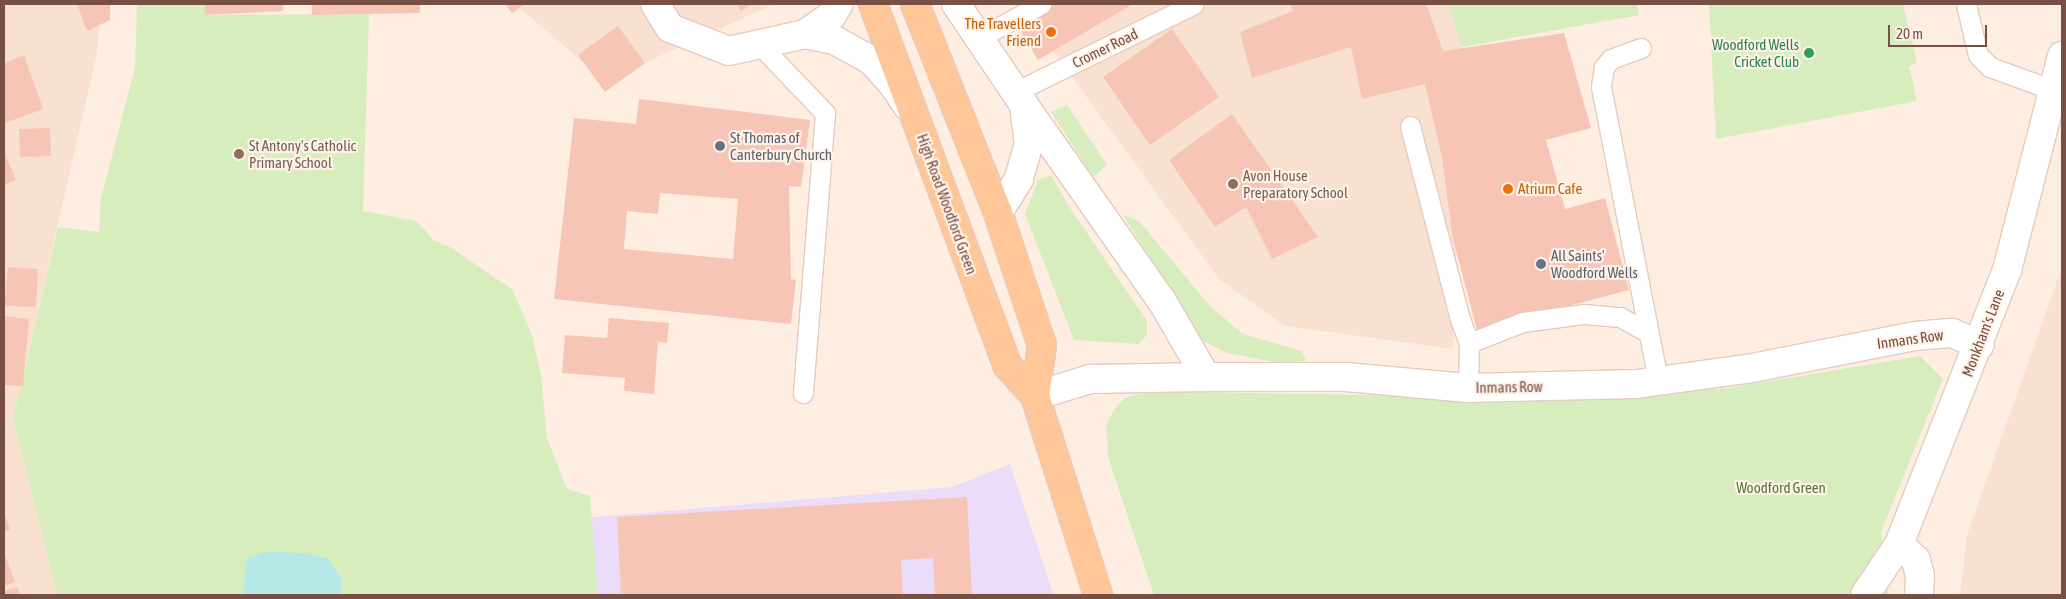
<!DOCTYPE html>
<html>
<head>
<meta charset="utf-8">
<style>
	body { margin:0 }
	#map { position:relative; width:2066px; height:599px; overflow:hidden; background:#feeee1; font-family:"Asap Condensed",sans-serif }
	div>[style] { position:absolute }
	.residential>* { inset:0; background:#f8e1d1 }
	.education>* { inset:0; background:#ebddfa }
	.green>* { inset:0; background:#d8edbe }
	.water>* { inset:0; background:#b4e9e8 }
	.building>* { inset:0; background:#f6c5b6 }
	.roads { filter:drop-shadow(1px 0 #e5cabe) drop-shadow(-1px 0 #e5cabe) drop-shadow(0 1px #e5cabe) drop-shadow(0 -1px #e5cabe) }
	.service>* { height:19px; margin:-9.5px; padding:0 9.5px; transform-origin:9.5px; border-radius:9.5px; background:#fff }
	.minor>* { height:28px; margin:-14px; padding:0 14px; transform-origin:14px; border-radius:14px; background:#fff }
	.tertiary>* { height:28px; margin:-14px; padding:0 14px; transform-origin:14px; border-radius:14px; background:#fff }
	.primary>* { height:28px; margin:-14px; padding:0 14px; transform-origin:14px; border-radius:14px; background:#ffc797 }
	.dots>* { width:14px; height:14px; translate:-50% -50%; box-sizing:border-box; border:2px solid #fff3e9; border-radius:50% }
	span { translate:-50% -50%; white-space:nowrap; text-align:center; line-height:1.15; -webkit-text-stroke:4.5px #fff3e9; paint-order:stroke }
	.food-label { font-size:15px; color:#c56008 }
	.right { translate:-100% -50%; text-align:right }
	.left { translate:0 -50%; text-align:left }
	.leisure-label { font-size:15px; color:#27864d }
	.street-label { font-size:15px; color:#774f45 }
	.worship-label { font-size:15px; color:#5b616d }
	.education-label { font-size:15px; color:#785e54 }
	.park-label { font-size:15px; color:#57783a }
	.frame { position:absolute; inset:0; border:5px solid #774f45; pointer-events:none }
	.scale { position:absolute; left:1888px; top:25px; width:99px; height:22px; box-sizing:border-box; border:2px solid #774f45; border-top:0; padding-left:6px; font-size:15px; line-height:18px; white-space:nowrap; color:#774f45; -webkit-text-stroke:4px #fff3e9; paint-order:stroke }
</style>
</head>
<body>
<div id="map">
	<div class="residential">
		<div style="clip-path:polygon(4px 4px,101px 4px,97px 54px,13px 419px,57px 595px,4px 595px)"></div>
		<div style="clip-path:polygon(515px 4px,774px 4px,605px 81px)"></div>
		<div style="clip-path:polygon(1019px 4px,1448px 4px,1462px 47px,1453px 349px,1285px 326px,1219px 279px)"></div>
		<div style="clip-path:polygon(2062px 267px,2062px 595px,1960px 595px,1967px 535px)"></div>
	</div>
	<div class="education">
		<div style="clip-path:polygon(1010px 464px,1054px 595px,342px 595px,582px 518px,952px 487px)"></div>
	</div>
	<div class="green">
		<div style="clip-path:polygon(137px 4px,205px 4px,205px 15px,369px 14px,363px 211px,417px 221px,433px 240px,450px 247px,512px 289px,532px 335px,541px 375px,547px 438px,567px 489px,590px 496px,598px 595px,57px 595px,13px 419px,58px 227px,99px 232px,101px 198px,135px 68px)"></div>
		<div style="clip-path:polygon(1448px 4px,1637px 4px,1639px 15px,1462px 47px)"></div>
		<div style="clip-path:polygon(1709px 4px,1903px 4px,1917px 63px,1909px 66px,1917px 101px,1716px 139px)"></div>
		<div style="clip-path:polygon(1067px 105px,1107px 165px,1093px 177px,1051px 112px)"></div>
		<div style="clip-path:polygon(1051px 175px,1068px 205px,1147px 321px,1147px 335px,1138px 344px,1074px 340px,1025px 214px,1038px 180px)"></div>
		<div style="clip-path:polygon(1123px 215px,1139px 221px,1210px 306px,1243px 334px,1302px 351px,1306px 361px,1280px 363px,1227px 353px,1201px 340px)"></div>
		<div style="clip-path:polygon(1920px 356px,1943px 379px,1881px 532px,1888px 595px,1154px 595px,1108px 457px,1106px 425px,1114px 410px,1126px 397px,1156px 391px,1573px 399px,1636px 397px,1728px 388px)"></div>
	</div>
	<div class="water">
		<div style="clip-path:polygon(266px 552px,304px 553px,327px 558px,341px 577px,341px 595px,243px 595px,247px 558px)"></div>
	</div>
	<div class="building">
		<div style="clip-path:polygon(77px 4px,110px 4px,110px 20px,87px 31px)"></div>
		<div style="clip-path:polygon(205px 4px,283px 4px,283px 11px,205px 15px)"></div>
		<div style="clip-path:polygon(312px 4px,420px 4px,420px 13px,312px 15px)"></div>
		<div style="clip-path:polygon(505px 4px,525px 4px,512px 13px)"></div>
		<div style="clip-path:polygon(736px 4px,751px 4px,741px 11px)"></div>
		<div style="clip-path:polygon(1049px 4px,1133px 4px,1038px 60px,1016px 23px)"></div>
		<div style="clip-path:polygon(1290px 4px,1426px 4px,1443px 51px,1564px 33px,1591px 128px,1546px 140px,1565px 209px,1605px 198px,1629px 290px,1477px 330px,1453px 239px,1442px 157px,1425px 84px,1362px 99px,1351px 47px,1252px 78px,1240px 32px,1293px 11px)"></div>
		<div style="clip-path:polygon(618px 26px,645px 63px,605px 92px,578px 55px)"></div>
		<div style="clip-path:polygon(1172px 29px,1219px 97px,1150px 145px,1103px 77px)"></div>
		<div style="clip-path:polygon(24px 55px,43px 109px,5px 123px,4px 63px)"></div>
		<div style="clip-path:polygon(evenodd,639px 99px,810px 120px,801px 187px,789px 186px,791px 279px,796px 280px,791px 324px,554px 299px,574px 118px,636px 124px,639px 99px,660px 193px,738px 199px,733px 259px,624px 249px,627px 211px,658px 214px,660px 193px)"></div>
		<div style="clip-path:polygon(1232px 114px,1318px 237px,1272px 259px,1246px 207px,1215px 227px,1169px 160px)"></div>
		<div style="clip-path:polygon(50px 128px,51px 156px,20px 157px,19px 129px)"></div>
		<div style="clip-path:polygon(4px 151px,16px 180px,4px 185px)"></div>
		<div style="clip-path:polygon(8px 267px,38px 269px,36px 307px,4px 306px)"></div>
		<div style="clip-path:polygon(4px 316px,29px 319px,23px 386px,4px 385px)"></div>
		<div style="clip-path:polygon(609px 318px,669px 323px,667px 343px,658px 342px,654px 394px,624px 391px,625px 378px,562px 373px,565px 335px,607px 338px)"></div>
		<div style="clip-path:polygon(967px 497px,972px 595px,935px 595px,933px 558px,901px 560px,903px 595px,621px 595px,617px 517px)"></div>
		<div style="clip-path:polygon(4px 513px,10px 529px,4px 532px)"></div>
		<div style="clip-path:polygon(4px 552px,15px 582px,4px 586px)"></div>
		<div style="clip-path:polygon(17px 587px,20px 595px,4px 595px,4px 591px)"></div>
	</div>
	<div class="roads">
		<div class="service">
			<div style="left:1966px;top:4px;width:52px;rotate:76.8deg"></div>
			<div style="left:1978px;top:55px;width:17px;rotate:45deg"></div>
			<div style="left:1990px;top:67px;width:67px;rotate:20.1deg"></div>
			<div style="left:979px;top:38px;width:71px;rotate:-28.7deg"></div>
			<div style="left:760px;top:45px;width:94px;rotate:46.3deg"></div>
			<div style="left:825px;top:113px;width:281px;rotate:94.5deg"></div>
			<div style="left:1641px;top:48px;width:32px;rotate:160deg"></div>
			<div style="left:1611px;top:59px;width:11px;rotate:131deg"></div>
			<div style="left:1604px;top:67px;width:20px;rotate:99deg"></div>
			<div style="left:1601px;top:87px;width:299px;rotate:79deg"></div>
			<div style="left:1015px;top:92px;width:199px;rotate:-26.2deg"></div>
			<div style="left:1410px;top:126px;width:196px;rotate:75.5deg"></div>
			<div style="left:1459px;top:316px;width:29px;rotate:70deg"></div>
			<div style="left:1469px;top:343px;width:45px;rotate:91.3deg"></div>
			<div style="left:1469px;top:343px;width:58px;rotate:-21.3deg"></div>
			<div style="left:1523px;top:322px;width:62px;rotate:-7.5deg"></div>
			<div style="left:1584px;top:314px;width:36px;rotate:5deg"></div>
			<div style="left:1620px;top:317px;width:33px;rotate:29deg"></div>
		</div>
		<div class="minor">
			<div style="left:655px;top:4px;width:28px;rotate:58deg"></div>
			<div style="left:670px;top:28px;width:63px;rotate:21.3deg"></div>
			<div style="left:729px;top:51px;width:78px;rotate:-12.6deg"></div>
			<div style="left:805px;top:34px;width:33px;rotate:-35deg"></div>
			<div style="left:832px;top:15px;width:13px;rotate:-58deg"></div>
			<div style="left:956px;top:4px;width:122px;rotate:56deg"></div>
			<div style="left:1024px;top:105px;width:38px;rotate:83deg"></div>
			<div style="left:1029px;top:143px;width:37px;rotate:106deg"></div>
			<div style="left:1019px;top:179px;width:40px;rotate:122deg"></div>
			<div style="left:805px;top:34px;width:30px;rotate:12deg"></div>
			<div style="left:834px;top:40px;width:42px;rotate:28.4deg"></div>
			<div style="left:871px;top:60px;width:31px;rotate:48deg"></div>
			<div style="left:892px;top:83px;width:27px;rotate:56deg"></div>
			<div style="left:1024px;top:105px;width:240px;rotate:54.9deg"></div>
			<div style="left:1162px;top:301px;width:88px;rotate:59.9deg"></div>
			<div style="left:1035px;top:396px;width:58px;rotate:-17.2deg"></div>
			<div style="left:1090px;top:379px;width:116px;rotate:-1deg"></div>
			<div style="left:1206px;top:377px;width:140px"></div>
			<div style="left:1346px;top:377px;width:122px;rotate:5.2deg"></div>
			<div style="left:1468px;top:388px;width:168px;rotate:-1.4deg"></div>
			<div style="left:1636px;top:384px;width:112px;rotate:-7.7deg"></div>
			<div style="left:1747px;top:369px;width:171px;rotate:-11.1deg"></div>
			<div style="left:1915px;top:336px;width:37px;rotate:-5deg"></div>
			<div style="left:1952px;top:333px;width:30px;rotate:23deg"></div>
			<div style="left:1899px;top:544px;width:23px;rotate:43deg"></div>
			<div style="left:1916px;top:560px;width:16px;rotate:76deg"></div>
			<div style="left:1920px;top:576px;width:19px;rotate:93deg"></div>
		</div>
		<div class="tertiary">
			<div style="left:1865px;top:595px;width:61px;rotate:-56.3deg"></div>
			<div style="left:1899px;top:544px;width:295px;rotate:-68.5deg"></div>
			<div style="left:2007px;top:270px;width:221px;rotate:-75.6deg"></div>
		</div>
		<div class="primary">
			<div style="left:873px;top:4px;width:385px;rotate:69.6deg"></div>
			<div style="left:1007px;top:365px;width:42px;rotate:47.9deg"></div>
			<div style="left:915px;top:4px;width:225px;rotate:68.3deg"></div>
			<div style="left:998px;top:213px;width:139px;rotate:71.6deg"></div>
			<div style="left:1042px;top:345px;width:51px;rotate:97.8deg"></div>
			<div style="left:1035px;top:396px;width:209px;rotate:72.4deg"></div>
		</div>
	</div>
	<div class="dots">
		<div style="left:1051px;top:32px;background:#e8710a"></div>
		<div style="left:1809px;top:53px;background:#2e9e5b"></div>
		<div style="left:720px;top:146px;background:#6b7280"></div>
		<div style="left:239px;top:154px;background:#8d6e63"></div>
		<div style="left:1233px;top:184px;background:#8d6e63"></div>
		<div style="left:1508px;top:189px;background:#e8710a"></div>
		<div style="left:1541px;top:264px;background:#6b7280"></div>
	</div>
	<div class="food-label">
		<span class="right" style="left:1041px;top:32px">The Travellers<br>Friend</span>
		<span class="left" style="left:1518px;top:189px">Atrium Cafe</span>
	</div>
	<div class="leisure-label">
		<span class="right" style="left:1799px;top:53px">Woodford Wells<br>Cricket Club</span>
	</div>
	<div class="street-label">
		<span style="left:1105px;top:48px;rotate:-26deg">Cromer Road</span>
		<span style="left:947px;top:204px;rotate:70deg">High Road Woodford Green</span>
		<span style="left:1983px;top:333px;rotate:-69deg">Monkham's Lane</span>
		<span style="left:1910px;top:339px;rotate:-8deg">Inmans Row</span>
		<span style="left:1509px;top:387px;rotate:-1deg">Inmans Row</span>
	</div>
	<div class="worship-label">
		<span class="left" style="left:730px;top:146px">St Thomas of<br>Canterbury Church</span>
		<span class="left" style="left:1551px;top:264px">All Saints'<br>Woodford Wells</span>
	</div>
	<div class="education-label">
		<span class="left" style="left:249px;top:154px">St Antony's Catholic<br>Primary School</span>
		<span class="left" style="left:1243px;top:184px">Avon House<br>Preparatory School</span>
	</div>
	<div class="park-label">
		<span style="left:1781px;top:488px">Woodford Green</span>
	</div>
	<div class="frame"></div>
	<div class="scale">20 m</div>
</div>
</body>
</html>
